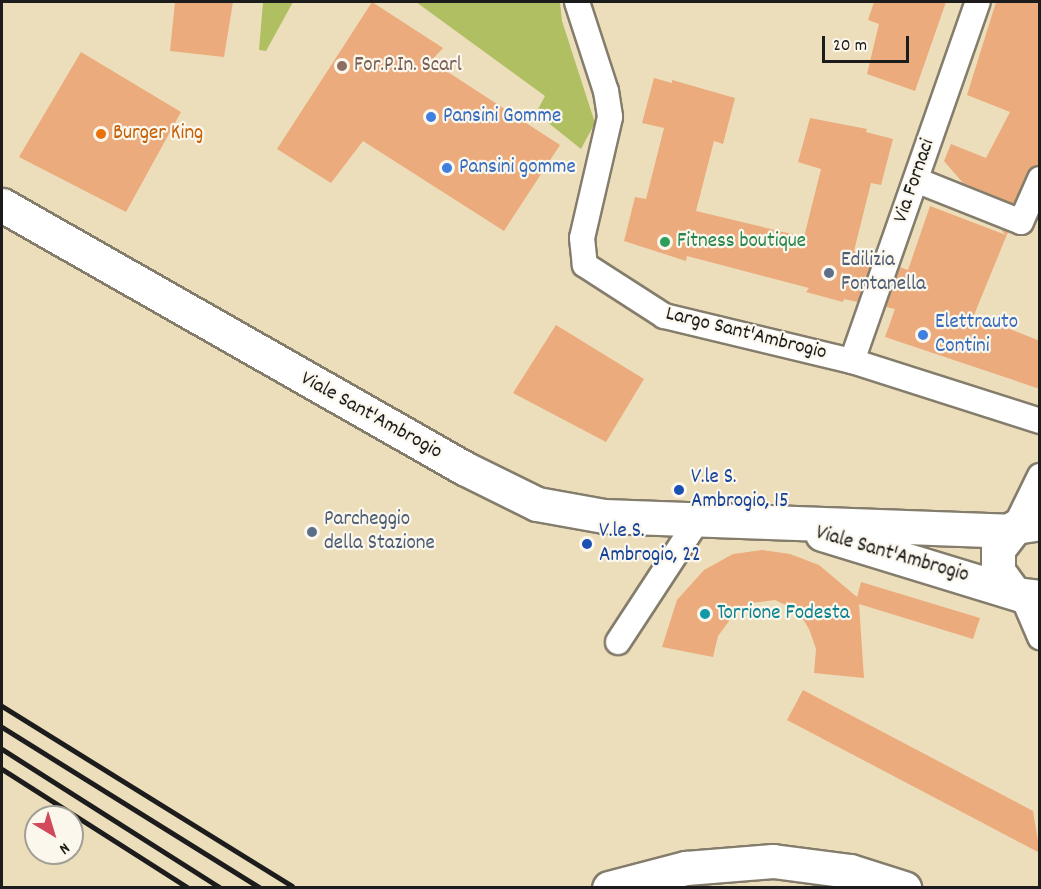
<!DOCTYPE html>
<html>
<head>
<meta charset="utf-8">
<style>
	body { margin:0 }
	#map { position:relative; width:1041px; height:889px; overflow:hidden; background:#eddebb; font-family:Dekko,sans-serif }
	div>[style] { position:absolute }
	.green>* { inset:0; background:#afbf62 }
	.building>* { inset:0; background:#ebab7d }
	.roads { filter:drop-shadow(2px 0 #847d6c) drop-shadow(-2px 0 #847d6c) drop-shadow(0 2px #847d6c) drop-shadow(0 -2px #847d6c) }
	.minor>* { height:24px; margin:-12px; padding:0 12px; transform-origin:12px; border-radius:12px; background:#fff }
	.secondary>* { height:33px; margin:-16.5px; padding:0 16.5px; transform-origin:16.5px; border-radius:16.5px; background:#fff }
	.primary>* { height:33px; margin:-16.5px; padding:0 16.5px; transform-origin:16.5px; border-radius:16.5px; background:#fff }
	.rail>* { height:4.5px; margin:-2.25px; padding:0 2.25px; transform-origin:2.25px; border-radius:2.25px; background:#1c1c1c }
	.dots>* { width:16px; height:16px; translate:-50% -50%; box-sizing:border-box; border:3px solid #fbf7ec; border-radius:50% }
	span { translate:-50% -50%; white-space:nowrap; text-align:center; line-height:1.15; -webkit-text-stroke:4.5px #fbf7ec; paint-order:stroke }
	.education-label { font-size:21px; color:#785e54 }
	.left { translate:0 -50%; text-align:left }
	.shop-label { font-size:21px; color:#366cbe }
	.food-label { font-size:21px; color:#c56008 }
	.street-label { font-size:21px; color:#1c1c1c }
	.leisure-label { font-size:21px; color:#27864d }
	.service-label { font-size:21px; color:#4e5e75 }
	.transit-label { font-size:21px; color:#164399 }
	.culture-label { font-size:21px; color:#0d838f }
	.frame { position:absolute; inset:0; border:3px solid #1c1c1c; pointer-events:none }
	.north { position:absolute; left:24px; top:805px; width:60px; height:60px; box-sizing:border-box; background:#fbf7ec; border:2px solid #a29f99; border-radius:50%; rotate:142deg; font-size:16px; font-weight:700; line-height:24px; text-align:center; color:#1c1c1c }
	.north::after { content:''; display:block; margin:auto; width:21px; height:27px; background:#d1495b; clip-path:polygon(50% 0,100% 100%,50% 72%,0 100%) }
	.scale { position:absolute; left:822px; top:36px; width:87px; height:27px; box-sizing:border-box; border:3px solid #1c1c1c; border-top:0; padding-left:8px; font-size:18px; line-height:21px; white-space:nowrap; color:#1c1c1c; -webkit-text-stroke:4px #fbf7ec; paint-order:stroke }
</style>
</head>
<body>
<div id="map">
	<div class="green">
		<div style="clip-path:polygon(263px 2px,293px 2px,266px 51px,259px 50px)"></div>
		<div style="clip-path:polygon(416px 2px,560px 2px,562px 21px,595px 123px,581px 149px,536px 113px,545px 96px)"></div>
	</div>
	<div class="building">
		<div style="clip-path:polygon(175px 2px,233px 2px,224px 57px,170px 51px)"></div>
		<div style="clip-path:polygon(372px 2px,443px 48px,431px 61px,560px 145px,504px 231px,363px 141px,331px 183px,277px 149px)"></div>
		<div style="clip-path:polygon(874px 2px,946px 2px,915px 91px,867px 74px,879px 24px,868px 20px)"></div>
		<div style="clip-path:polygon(996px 2px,1040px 2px,1040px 165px,1027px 173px,1014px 204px,963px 183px,944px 161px,951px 144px,986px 158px,1010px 112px,967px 95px)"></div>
		<div style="clip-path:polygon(81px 52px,181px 112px,126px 212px,19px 157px)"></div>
		<div style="clip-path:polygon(654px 78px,672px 83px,672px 80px,735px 98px,723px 144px,714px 141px,696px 211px,804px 237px,821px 169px,798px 162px,810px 118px,867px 129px,866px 132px,893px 139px,881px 185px,871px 183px,854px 251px,873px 258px,858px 302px,844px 299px,843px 302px,806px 292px,809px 288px,687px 256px,686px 261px,624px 241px,635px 197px,646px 199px,664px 128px,642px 123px)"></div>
		<div style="clip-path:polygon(930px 206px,1006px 235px,1001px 230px,1008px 232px,974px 315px,1040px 341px,1040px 389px,885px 337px,895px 309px,886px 307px,900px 267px,908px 270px)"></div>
		<div style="clip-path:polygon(556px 325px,644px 379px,606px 442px,513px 393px)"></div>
		<div style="clip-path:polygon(762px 550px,790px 554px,819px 565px,857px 597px,861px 582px,980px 618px,973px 639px,859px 604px,864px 678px,814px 673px,816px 649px,809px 629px,798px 611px,775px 600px,751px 603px,732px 617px,718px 636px,713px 657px,662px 647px,677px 600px,704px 570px,733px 554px)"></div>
		<div style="clip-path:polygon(803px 690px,1033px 811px,1040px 853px,787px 720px)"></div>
	</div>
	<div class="roads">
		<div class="minor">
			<div style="left:577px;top:2px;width:94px;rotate:72deg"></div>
			<div style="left:606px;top:91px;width:26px;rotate:81deg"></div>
			<div style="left:610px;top:117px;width:124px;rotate:103deg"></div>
			<div style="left:582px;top:238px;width:27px;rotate:84deg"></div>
			<div style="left:585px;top:265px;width:94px;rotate:32.8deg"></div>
			<div style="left:664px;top:316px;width:193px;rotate:13.5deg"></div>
			<div style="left:852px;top:361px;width:197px;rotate:17.7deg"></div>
			<div style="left:916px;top:180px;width:113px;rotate:21.8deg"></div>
			<div style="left:1021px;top:222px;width:47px;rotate:-66.2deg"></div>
			<div style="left:852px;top:361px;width:380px;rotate:-70.7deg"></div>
			<div style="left:1015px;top:527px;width:57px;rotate:-63.9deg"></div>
			<div style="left:1022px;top:595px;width:46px;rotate:66.8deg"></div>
			<div style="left:618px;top:642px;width:148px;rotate:-56.8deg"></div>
		</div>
		<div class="secondary">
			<div style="left:2px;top:205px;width:532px;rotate:29.65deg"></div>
			<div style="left:464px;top:468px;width:81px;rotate:26.3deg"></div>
			<div style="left:537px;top:504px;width:68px;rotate:10.2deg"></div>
			<div style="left:604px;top:516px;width:405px;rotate:2.1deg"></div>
			<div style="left:822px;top:534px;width:209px;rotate:17deg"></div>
			<div style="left:1022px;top:595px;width:18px;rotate:6deg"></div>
			<div style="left:1011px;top:589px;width:22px;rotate:-126deg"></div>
			<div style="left:998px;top:571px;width:22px;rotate:-90deg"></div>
			<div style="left:998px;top:549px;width:28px;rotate:-52deg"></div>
			<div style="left:1015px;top:527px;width:25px;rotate:-9deg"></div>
		</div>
		<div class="primary">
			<div style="left:609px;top:888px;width:80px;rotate:-14.6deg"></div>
			<div style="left:686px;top:868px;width:87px;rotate:-4.6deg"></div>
			<div style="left:773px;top:861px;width:78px;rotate:7.4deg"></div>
			<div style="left:850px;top:871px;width:57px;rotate:17.5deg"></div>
		</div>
	</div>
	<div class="rail">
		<div style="left:2px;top:706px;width:341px;rotate:31.8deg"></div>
		<div style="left:2px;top:727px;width:305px;rotate:31.9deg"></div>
		<div style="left:2px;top:749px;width:259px;rotate:32.4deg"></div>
		<div style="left:2px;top:769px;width:222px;rotate:32.5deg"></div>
	</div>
	<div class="dots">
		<div style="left:342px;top:66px;background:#8d6e63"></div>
		<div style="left:431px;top:117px;background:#3f7fe0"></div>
		<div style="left:101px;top:134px;background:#e8710a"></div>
		<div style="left:447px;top:168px;background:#3f7fe0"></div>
		<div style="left:665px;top:242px;background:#2e9e5b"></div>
		<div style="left:829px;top:273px;background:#5c6f8a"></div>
		<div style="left:923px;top:335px;background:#3f7fe0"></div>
		<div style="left:679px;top:490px;background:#1a4fb4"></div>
		<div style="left:312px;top:532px;background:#5c6f8a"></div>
		<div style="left:587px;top:544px;background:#1a4fb4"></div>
		<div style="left:705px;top:614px;background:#0f9aa8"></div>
	</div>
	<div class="education-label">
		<span class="left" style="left:354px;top:66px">For.P.In. Scarl</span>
	</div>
	<div class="shop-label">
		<span class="left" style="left:443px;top:117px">Pansini Gomme</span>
		<span class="left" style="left:459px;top:168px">Pansini gomme</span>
		<span class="left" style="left:935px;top:335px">Elettrauto<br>Contini</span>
	</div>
	<div class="food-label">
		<span class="left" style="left:113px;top:134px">Burger King</span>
	</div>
	<div class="street-label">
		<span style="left:915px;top:181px;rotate:-71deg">Via Fornaci</span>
		<span style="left:746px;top:334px;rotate:14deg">Largo Sant'Ambrogio</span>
		<span style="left:371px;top:416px;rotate:29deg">Viale Sant'Ambrogio</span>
		<span style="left:892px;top:555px;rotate:16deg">Viale Sant'Ambrogio</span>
	</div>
	<div class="leisure-label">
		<span class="left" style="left:677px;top:242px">Fitness boutique</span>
	</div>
	<div class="service-label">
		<span class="left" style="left:841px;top:273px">Edilizia<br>Fontanella</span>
		<span class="left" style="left:324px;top:532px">Parcheggio<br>della Stazione</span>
	</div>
	<div class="transit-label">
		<span class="left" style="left:691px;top:490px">V.le S.<br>Ambrogio, 15</span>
		<span class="left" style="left:599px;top:544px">V.le S.<br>Ambrogio, 22</span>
	</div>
	<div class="culture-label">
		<span class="left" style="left:717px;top:614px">Torrione Fodesta</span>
	</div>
	<div class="frame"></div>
	<div class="north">N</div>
	<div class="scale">20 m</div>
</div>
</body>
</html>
